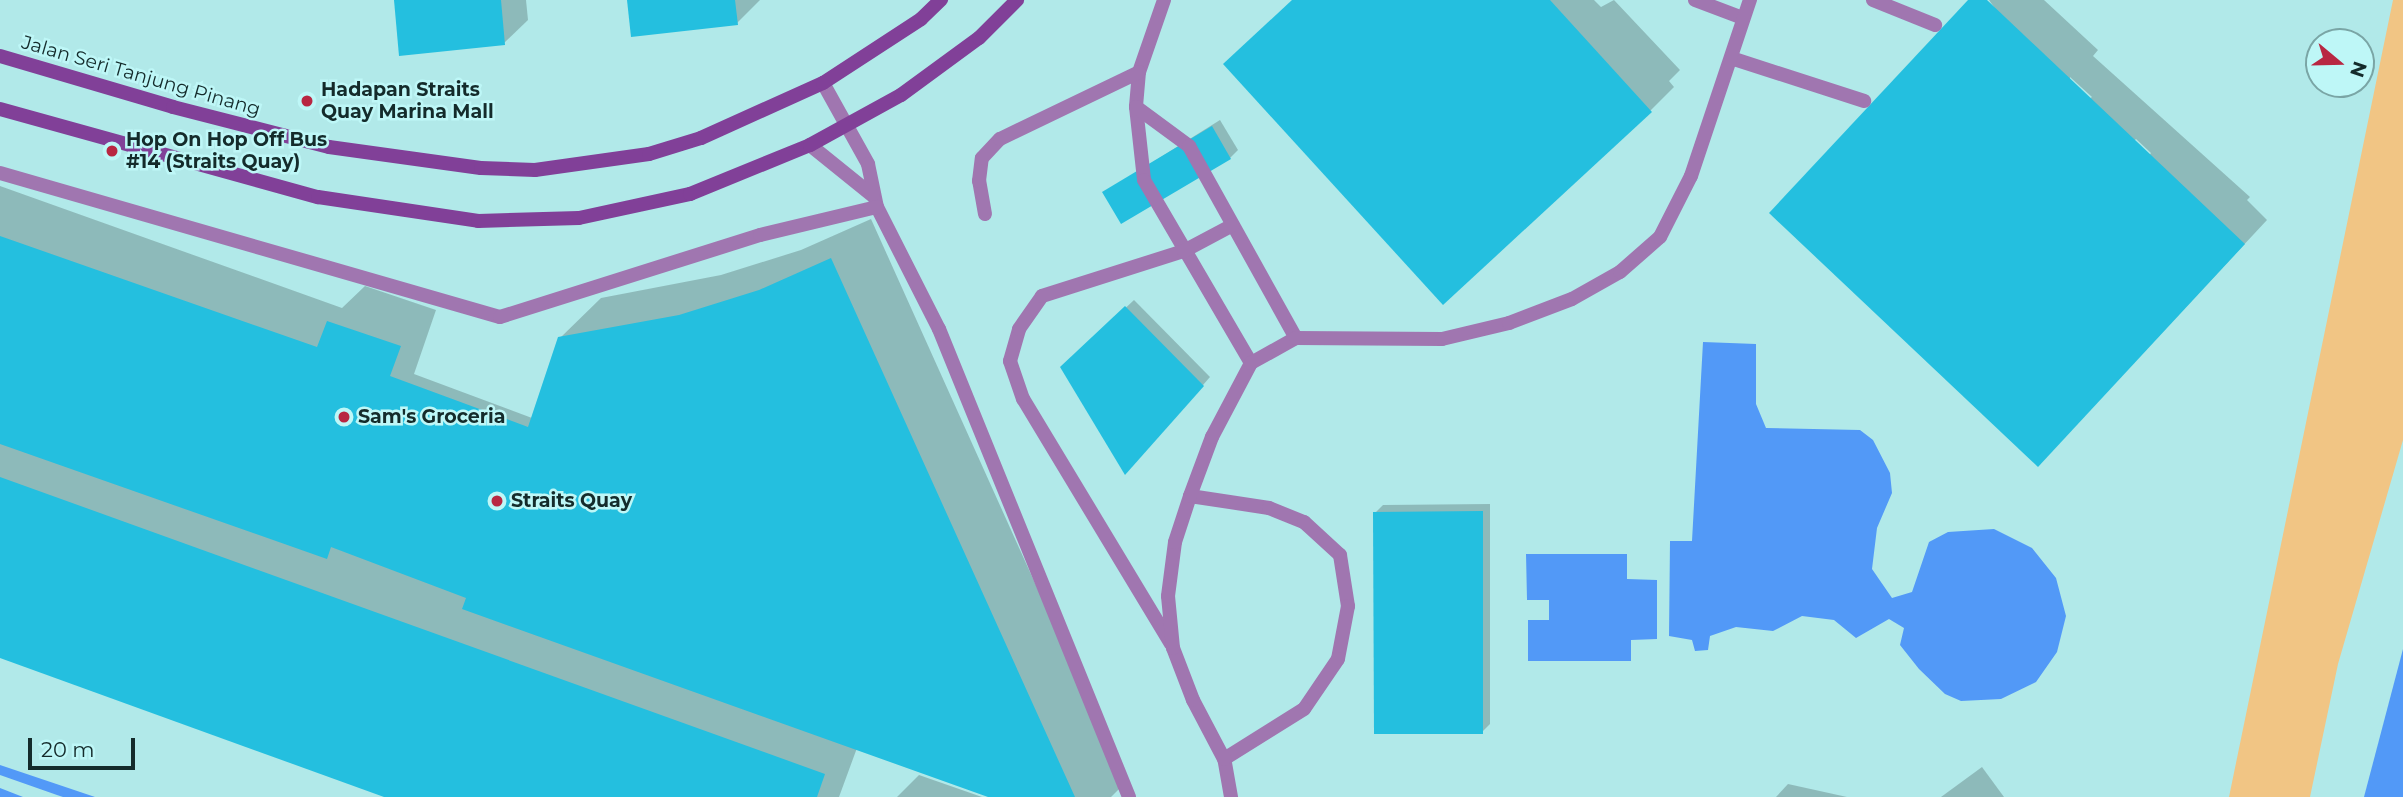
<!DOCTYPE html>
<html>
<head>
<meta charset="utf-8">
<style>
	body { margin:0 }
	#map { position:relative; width:2403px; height:797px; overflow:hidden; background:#b1e9e9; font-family:Montserrat,sans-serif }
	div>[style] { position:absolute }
	.green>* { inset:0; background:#f1c584 }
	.water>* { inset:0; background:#5299f7 }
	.pier>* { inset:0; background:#b1e9e9 }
	.shadow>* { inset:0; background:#0003 }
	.building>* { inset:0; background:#24bfdf }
	.service>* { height:14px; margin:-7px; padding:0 7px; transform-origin:7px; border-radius:7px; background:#a076b0 }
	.secondary>* { height:14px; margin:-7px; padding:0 7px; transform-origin:7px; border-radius:7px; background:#814098 }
	.dots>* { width:19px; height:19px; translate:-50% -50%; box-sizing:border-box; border:4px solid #bef7f7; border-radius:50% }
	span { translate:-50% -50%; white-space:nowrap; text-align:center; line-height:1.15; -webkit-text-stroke:5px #bef7f7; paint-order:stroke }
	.street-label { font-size:19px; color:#142b2b }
	.poi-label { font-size:19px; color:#142b2b; font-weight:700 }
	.left { translate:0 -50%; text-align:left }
	.north { position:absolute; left:2305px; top:28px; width:70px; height:70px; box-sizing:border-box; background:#bef7f7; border:2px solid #7aa5a5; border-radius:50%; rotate:109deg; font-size:19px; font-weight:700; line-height:28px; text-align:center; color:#142b2b }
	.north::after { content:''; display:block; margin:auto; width:24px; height:32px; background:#b82742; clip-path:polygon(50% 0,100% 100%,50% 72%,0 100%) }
	.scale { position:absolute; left:28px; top:738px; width:107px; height:32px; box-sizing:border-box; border:4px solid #142b2b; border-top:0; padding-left:9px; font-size:21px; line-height:24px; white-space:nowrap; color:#142b2b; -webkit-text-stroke:5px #bef7f7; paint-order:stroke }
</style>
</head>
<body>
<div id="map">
	<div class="green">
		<div style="clip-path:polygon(2393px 0,2403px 0,2403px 440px,2338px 664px,2310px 797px,2229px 797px)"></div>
	</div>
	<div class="water">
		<div style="clip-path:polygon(1703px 342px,1756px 344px,1756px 404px,1766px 428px,1860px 430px,1873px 440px,1890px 473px,1892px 493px,1877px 528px,1872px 569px,1892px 598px,1912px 592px,1929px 542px,1948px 532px,1994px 529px,2032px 548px,2056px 578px,2066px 616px,2057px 652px,2036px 682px,2001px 699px,1961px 701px,1945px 694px,1919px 669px,1900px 645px,1904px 628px,1889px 619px,1856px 638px,1834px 620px,1802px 616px,1773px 631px,1736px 627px,1710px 636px,1708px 650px,1695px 651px,1692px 640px,1669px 636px,1670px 541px,1692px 541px)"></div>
		<div style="clip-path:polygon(1526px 554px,1627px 554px,1627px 579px,1657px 580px,1657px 639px,1631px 640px,1631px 661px,1528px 661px,1528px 620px,1549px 620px,1549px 600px,1527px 600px)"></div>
		<div style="clip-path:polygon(2403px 649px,2403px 797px,2364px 797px)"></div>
		<div style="clip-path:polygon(0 765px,95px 797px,0 797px)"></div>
	</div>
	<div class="pier">
		<div style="clip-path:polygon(0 775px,57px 795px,63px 797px,23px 797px,0 788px)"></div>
	</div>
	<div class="shadow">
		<div style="clip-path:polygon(395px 0,526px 0,528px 20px,504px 43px)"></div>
		<div style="clip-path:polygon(629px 0,760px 0,737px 23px)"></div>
		<div style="clip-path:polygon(1293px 0,1594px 0,1601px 7px,1614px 0,1680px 70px,1669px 81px,1674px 87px,1651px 110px,1443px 303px)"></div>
		<div style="clip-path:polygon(evenodd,1970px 0,1984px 0,1999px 14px,1989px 0,2044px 0,2098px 50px,2093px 56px,2250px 197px,2247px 200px,2267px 220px,2061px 441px,1970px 0,2070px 77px,2092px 97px,2089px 99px,2070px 82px,2070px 77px,1970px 0,2136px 139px,2151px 153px,2149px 156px,2134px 141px,2136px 139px)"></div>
		<div style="clip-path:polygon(1220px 120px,1238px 150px,1230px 158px,1105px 192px)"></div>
		<div style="clip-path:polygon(0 186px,342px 308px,365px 286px,436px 310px,414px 374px,532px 418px,560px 338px,601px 298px,721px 275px,801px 250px,871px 219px,1125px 783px,1111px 797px,993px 797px,857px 748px,839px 797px,390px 797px,0 657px)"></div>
		<div style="clip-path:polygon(1134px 300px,1210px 377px,1133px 465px,1070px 360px)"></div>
		<div style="clip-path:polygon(1490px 504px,1490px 724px,1482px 732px,1375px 513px,1383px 505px)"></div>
		<div style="clip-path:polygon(1982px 767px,2004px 797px,1941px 797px)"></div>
		<div style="clip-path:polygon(919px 775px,982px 797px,897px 797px)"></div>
		<div style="clip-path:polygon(1788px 784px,1847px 797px,1776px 797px)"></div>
	</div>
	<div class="building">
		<div style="clip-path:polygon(394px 0,501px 0,505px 45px,399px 56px)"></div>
		<div style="clip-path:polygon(627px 0,735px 0,738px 25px,631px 37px)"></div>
		<div style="clip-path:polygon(1292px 0,1550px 0,1652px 112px,1443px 305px,1223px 64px)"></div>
		<div style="clip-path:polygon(1968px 0,1987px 0,2245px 244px,2038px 467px,1769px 213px)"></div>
		<div style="clip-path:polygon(1212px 126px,1231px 159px,1121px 224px,1102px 192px)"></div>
		<div style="clip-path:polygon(0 236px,317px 347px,327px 321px,401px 346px,390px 376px,528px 427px,558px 337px,679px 315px,759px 290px,831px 258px,1075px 797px,988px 797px,462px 609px,466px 598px,331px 547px,327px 559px,0 444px)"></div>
		<div style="clip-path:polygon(1125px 306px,1204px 386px,1125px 475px,1060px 367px)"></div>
		<div style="clip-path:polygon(0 477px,825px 774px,817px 797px,384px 797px,0 658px)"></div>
		<div style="clip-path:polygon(1483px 511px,1483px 734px,1374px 734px,1373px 512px)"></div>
	</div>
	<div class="service">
		<div style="left:1164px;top:0;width:76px;rotate:109.1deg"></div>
		<div style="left:1139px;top:72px;width:35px;rotate:95deg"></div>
		<div style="left:1136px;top:107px;width:73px;rotate:83.7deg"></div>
		<div style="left:1144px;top:180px;width:212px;rotate:59.7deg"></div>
		<div style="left:1695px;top:0;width:51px;rotate:20.6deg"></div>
		<div style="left:1873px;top:0;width:67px;rotate:22deg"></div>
		<div style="left:1731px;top:58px;width:140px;rotate:17.9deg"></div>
		<div style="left:823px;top:83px;width:93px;rotate:60.9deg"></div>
		<div style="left:868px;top:164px;width:44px;rotate:78.2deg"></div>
		<div style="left:877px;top:207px;width:137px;rotate:63.1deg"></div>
		<div style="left:939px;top:329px;width:505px;rotate:67.9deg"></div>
		<div style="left:1136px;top:107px;width:66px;rotate:36.3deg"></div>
		<div style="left:1189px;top:146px;width:220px;rotate:60.9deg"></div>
		<div style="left:810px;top:145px;width:80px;rotate:38.9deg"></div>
		<div style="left:0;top:173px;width:520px;rotate:16.07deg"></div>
		<div style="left:500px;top:317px;width:273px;rotate:-17.5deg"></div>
		<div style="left:760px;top:235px;width:120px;rotate:-13.5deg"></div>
		<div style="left:985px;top:214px;width:34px;rotate:-100deg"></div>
		<div style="left:979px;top:181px;width:23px;rotate:-83deg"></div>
		<div style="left:982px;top:158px;width:26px;rotate:-47deg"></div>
		<div style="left:1000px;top:139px;width:154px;rotate:-25.7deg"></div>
		<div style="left:1190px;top:496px;width:80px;rotate:8.6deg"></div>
		<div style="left:1269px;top:508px;width:38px;rotate:22deg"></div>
		<div style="left:1304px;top:522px;width:49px;rotate:42.5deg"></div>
		<div style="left:1340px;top:555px;width:52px;rotate:81.1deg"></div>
		<div style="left:1348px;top:606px;width:54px;rotate:100.7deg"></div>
		<div style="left:1338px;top:659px;width:60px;rotate:124.2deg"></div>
		<div style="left:1304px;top:709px;width:94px;rotate:148deg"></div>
		<div style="left:1171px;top:644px;width:286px;rotate:-121.1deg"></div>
		<div style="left:1023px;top:399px;width:40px;rotate:-108.9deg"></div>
		<div style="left:1010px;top:361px;width:33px;rotate:-74deg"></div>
		<div style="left:1019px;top:329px;width:40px;rotate:-55.1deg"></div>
		<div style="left:1042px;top:296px;width:149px;rotate:-17.6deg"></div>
		<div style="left:1184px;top:251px;width:55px;rotate:-28deg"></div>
		<div style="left:1231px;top:797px;width:39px;rotate:-100deg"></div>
		<div style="left:1224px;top:759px;width:67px;rotate:-117.7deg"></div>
		<div style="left:1193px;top:700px;width:56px;rotate:-111deg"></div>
		<div style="left:1173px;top:648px;width:52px;rotate:-95.5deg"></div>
		<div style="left:1168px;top:596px;width:54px;rotate:-82.6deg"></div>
		<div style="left:1175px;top:542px;width:48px;rotate:-71.9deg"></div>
		<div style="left:1190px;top:496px;width:63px;rotate:-69.6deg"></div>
		<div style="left:1212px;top:437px;width:84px;rotate:-62.2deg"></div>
		<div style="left:1251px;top:363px;width:51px;rotate:-29.1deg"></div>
		<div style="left:1296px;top:338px;width:146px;rotate:0.4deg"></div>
		<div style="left:1442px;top:339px;width:69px;rotate:-13.4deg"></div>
		<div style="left:1509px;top:323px;width:67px;rotate:-20.9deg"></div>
		<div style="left:1572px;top:299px;width:55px;rotate:-29.4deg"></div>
		<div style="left:1620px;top:272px;width:53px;rotate:-41.2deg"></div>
		<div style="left:1660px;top:237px;width:68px;rotate:-63.1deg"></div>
		<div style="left:1691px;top:176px;width:186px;rotate:-71.5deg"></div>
	</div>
	<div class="secondary">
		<div style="left:0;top:56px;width:180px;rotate:16.4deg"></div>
		<div style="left:173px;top:107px;width:161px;rotate:14.4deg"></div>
		<div style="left:329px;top:147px;width:153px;rotate:7.9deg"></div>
		<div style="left:481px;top:168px;width:54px;rotate:2.1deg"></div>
		<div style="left:535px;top:170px;width:115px;rotate:-8deg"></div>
		<div style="left:649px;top:154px;width:54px;rotate:-17.1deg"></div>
		<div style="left:701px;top:138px;width:134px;rotate:-24.3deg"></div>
		<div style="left:823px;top:83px;width:117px;rotate:-33.1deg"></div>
		<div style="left:921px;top:19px;width:28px;rotate:-44deg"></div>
		<div style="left:0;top:109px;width:330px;rotate:15.5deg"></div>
		<div style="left:318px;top:197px;width:162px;rotate:8.5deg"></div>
		<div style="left:478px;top:221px;width:101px;rotate:-1.7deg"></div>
		<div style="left:579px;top:218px;width:114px;rotate:-12.2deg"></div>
		<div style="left:690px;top:194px;width:130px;rotate:-22.2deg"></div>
		<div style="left:810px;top:145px;width:104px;rotate:-28.8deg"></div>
		<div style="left:901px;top:95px;width:97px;rotate:-36.2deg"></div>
		<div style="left:979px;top:38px;width:54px;rotate:-45deg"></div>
	</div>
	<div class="dots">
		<div style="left:307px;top:101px;background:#b82742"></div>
		<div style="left:112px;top:151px;background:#b82742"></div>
		<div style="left:344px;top:417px;background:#b82742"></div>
		<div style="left:497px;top:501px;background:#b82742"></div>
	</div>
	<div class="street-label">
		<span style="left:141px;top:76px;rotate:16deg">Jalan Seri Tanjung Pinang</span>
	</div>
	<div class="poi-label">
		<span class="left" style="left:321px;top:101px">Hadapan Straits<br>Quay Marina Mall</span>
		<span class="left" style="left:126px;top:151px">Hop On Hop Off Bus<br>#14 (Straits Quay)</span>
		<span class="left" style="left:358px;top:417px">Sam's Groceria</span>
		<span class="left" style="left:511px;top:501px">Straits Quay</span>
	</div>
	<div class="north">N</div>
	<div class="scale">20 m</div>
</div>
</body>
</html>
